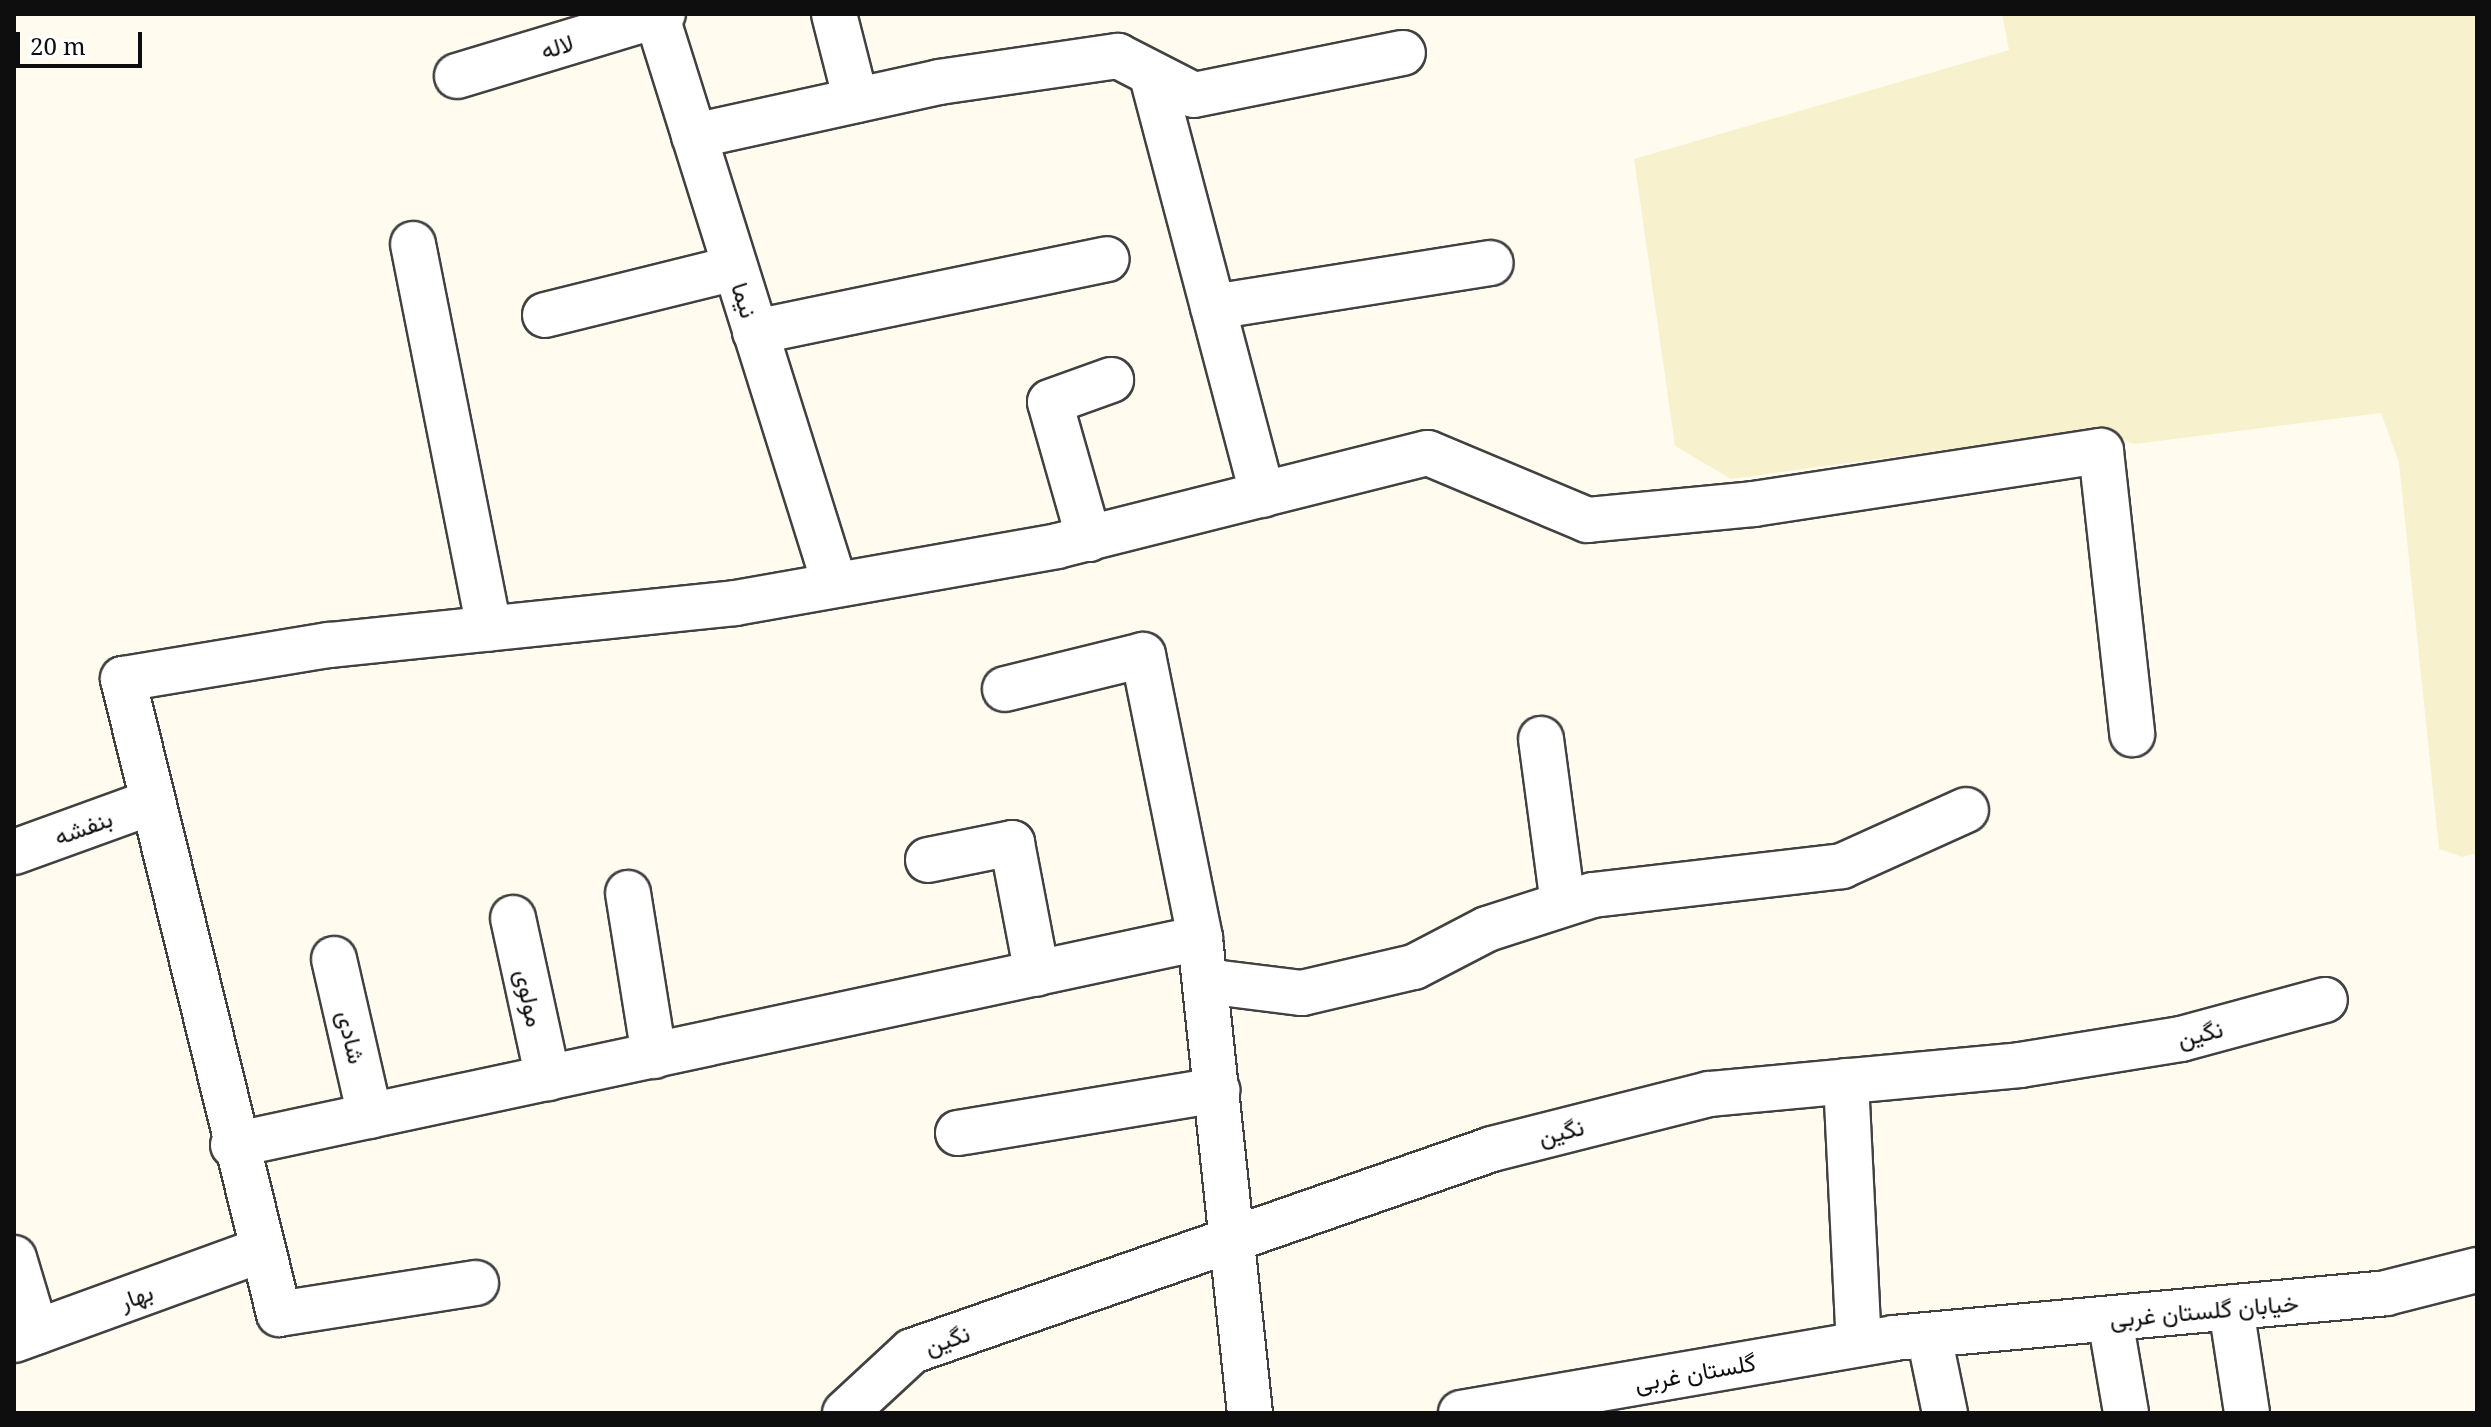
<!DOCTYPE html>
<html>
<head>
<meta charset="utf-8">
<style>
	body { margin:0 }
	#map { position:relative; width:2491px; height:1427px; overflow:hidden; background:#fffcef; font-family:"Noto Serif",Vazirmatn,serif }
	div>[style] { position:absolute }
	.farmland>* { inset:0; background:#f7f2cd }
	.roads { filter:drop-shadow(2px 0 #414141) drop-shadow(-2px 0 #414141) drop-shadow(0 2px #414141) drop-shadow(0 -2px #414141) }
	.minor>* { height:44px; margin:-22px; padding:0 22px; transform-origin:22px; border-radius:22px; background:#fff }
	.tertiary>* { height:44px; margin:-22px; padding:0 22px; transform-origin:22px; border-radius:22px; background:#fff }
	span { translate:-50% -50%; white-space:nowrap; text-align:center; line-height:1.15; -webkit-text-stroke:8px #fff; paint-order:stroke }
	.street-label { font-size:24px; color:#0e0e0e }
	.frame { position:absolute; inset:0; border:16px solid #0e0e0e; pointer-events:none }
	.scale { position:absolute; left:16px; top:32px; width:126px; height:36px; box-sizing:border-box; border:4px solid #0e0e0e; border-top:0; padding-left:10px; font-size:24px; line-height:28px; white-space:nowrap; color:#0e0e0e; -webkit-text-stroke:6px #fff; paint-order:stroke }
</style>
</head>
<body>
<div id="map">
	<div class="farmland">
		<div style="clip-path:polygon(2002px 14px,2477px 14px,2477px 853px,2463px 857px,2439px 849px,2399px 463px,2381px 413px,2135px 444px,2091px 430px,1731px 479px,1675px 446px,1634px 159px,2009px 50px)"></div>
	</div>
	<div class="roads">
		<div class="minor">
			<div style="left:656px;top:14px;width:598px;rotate:72.59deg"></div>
			<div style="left:834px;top:14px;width:89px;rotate:75.7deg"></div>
			<div style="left:457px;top:76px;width:215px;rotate:-16.8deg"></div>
			<div style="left:1153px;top:80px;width:429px;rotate:75.2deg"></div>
			<div style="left:694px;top:136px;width:251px;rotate:-12.4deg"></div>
			<div style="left:939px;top:82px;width:181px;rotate:-8.3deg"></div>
			<div style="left:1118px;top:56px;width:85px;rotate:27.2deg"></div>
			<div style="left:1194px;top:95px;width:213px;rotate:-11.4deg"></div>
			<div style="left:413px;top:244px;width:392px;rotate:78.8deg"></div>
			<div style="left:1213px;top:307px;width:281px;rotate:-9deg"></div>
			<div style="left:545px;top:315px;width:196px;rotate:-13.9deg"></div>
			<div style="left:755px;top:332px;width:359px;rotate:-11.7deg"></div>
			<div style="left:1089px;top:539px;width:142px;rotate:-105.9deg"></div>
			<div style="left:1050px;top:402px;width:65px;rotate:-19.8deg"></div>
			<div style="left:1005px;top:689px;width:142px;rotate:-13.8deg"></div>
			<div style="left:1143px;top:655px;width:289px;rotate:78.6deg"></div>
			<div style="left:1200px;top:938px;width:478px;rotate:84deg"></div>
			<div style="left:1541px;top:739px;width:166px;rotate:82.4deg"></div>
			<div style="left:14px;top:852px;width:147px;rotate:-19.9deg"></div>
			<div style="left:928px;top:860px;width:86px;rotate:-11.4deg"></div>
			<div style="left:1012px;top:843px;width:133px;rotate:79.2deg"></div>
			<div style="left:628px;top:893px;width:165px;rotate:80.9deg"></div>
			<div style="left:513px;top:918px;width:164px;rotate:77.7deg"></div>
			<div style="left:334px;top:959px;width:161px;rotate:77.1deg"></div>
			<div style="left:1205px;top:981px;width:98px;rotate:7.1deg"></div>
			<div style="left:1302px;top:993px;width:115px;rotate:-13.1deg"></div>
			<div style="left:1414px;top:967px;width:82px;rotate:-27.5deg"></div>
			<div style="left:1487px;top:929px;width:111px;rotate:-17.8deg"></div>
			<div style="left:1593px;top:895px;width:251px;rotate:-6.6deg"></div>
			<div style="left:1842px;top:866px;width:136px;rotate:-24.3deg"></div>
			<div style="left:1846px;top:1081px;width:263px;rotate:87.2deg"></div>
			<div style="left:958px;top:1133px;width:263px;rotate:-9.4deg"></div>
			<div style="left:233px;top:1145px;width:989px;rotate:-12.08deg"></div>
			<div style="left:14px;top:1258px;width:77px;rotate:73.4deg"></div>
			<div style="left:476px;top:1283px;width:199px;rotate:171.1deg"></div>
			<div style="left:279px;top:1314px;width:654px;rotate:-103.8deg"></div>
			<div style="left:123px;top:679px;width:209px;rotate:-9.4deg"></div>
			<div style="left:329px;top:645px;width:408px;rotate:-5.9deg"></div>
			<div style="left:735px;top:603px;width:327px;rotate:-10deg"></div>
			<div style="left:1057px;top:546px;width:382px;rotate:-14.1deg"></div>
			<div style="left:1428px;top:453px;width:173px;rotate:22.8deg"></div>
			<div style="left:1587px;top:520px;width:168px;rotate:-5.5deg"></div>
			<div style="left:1754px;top:504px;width:351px;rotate:-8.7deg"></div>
			<div style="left:2101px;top:451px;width:285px;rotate:83.7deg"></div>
			<div style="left:2231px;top:1308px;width:106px;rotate:81.3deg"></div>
			<div style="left:2110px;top:1319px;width:95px;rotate:80.3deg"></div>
			<div style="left:1929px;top:1336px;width:79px;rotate:78.3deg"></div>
			<div style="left:14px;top:1340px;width:260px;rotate:-20deg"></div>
			<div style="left:845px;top:1413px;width:91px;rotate:-42.8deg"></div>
			<div style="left:912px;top:1351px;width:614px;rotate:-19.2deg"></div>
			<div style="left:1492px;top:1149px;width:224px;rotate:-14.2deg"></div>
			<div style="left:1709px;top:1094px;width:312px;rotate:-5.3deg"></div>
			<div style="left:2020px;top:1065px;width:163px;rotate:-9.2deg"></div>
			<div style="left:2181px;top:1039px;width:149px;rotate:-15.2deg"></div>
		</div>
		<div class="tertiary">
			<div style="left:1461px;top:1413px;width:439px;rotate:-9.8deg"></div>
			<div style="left:1894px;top:1338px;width:494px;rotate:-5.2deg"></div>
			<div style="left:2386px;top:1293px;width:94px;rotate:-14.2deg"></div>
		</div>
	</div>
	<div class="street-label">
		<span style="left:557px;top:46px;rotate:-17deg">لاله</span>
		<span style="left:745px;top:300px;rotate:72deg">نیما</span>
		<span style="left:83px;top:827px;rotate:-20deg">بنفشه</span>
		<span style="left:530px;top:998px;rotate:78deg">مولوی</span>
		<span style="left:2200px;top:1033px;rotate:-14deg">نگین</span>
		<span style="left:352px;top:1037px;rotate:77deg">شادی</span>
		<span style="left:1561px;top:1131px;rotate:-14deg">نگین</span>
		<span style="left:136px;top:1296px;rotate:-20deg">بهار</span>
		<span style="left:2204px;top:1310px;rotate:-5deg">خیابان گلستان غربی</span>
		<span style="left:947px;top:1339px;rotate:-19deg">نگین</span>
		<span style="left:1695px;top:1372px;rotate:-10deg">گلستان غربی</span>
	</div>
	<div class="frame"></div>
	<div class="scale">20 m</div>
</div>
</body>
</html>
